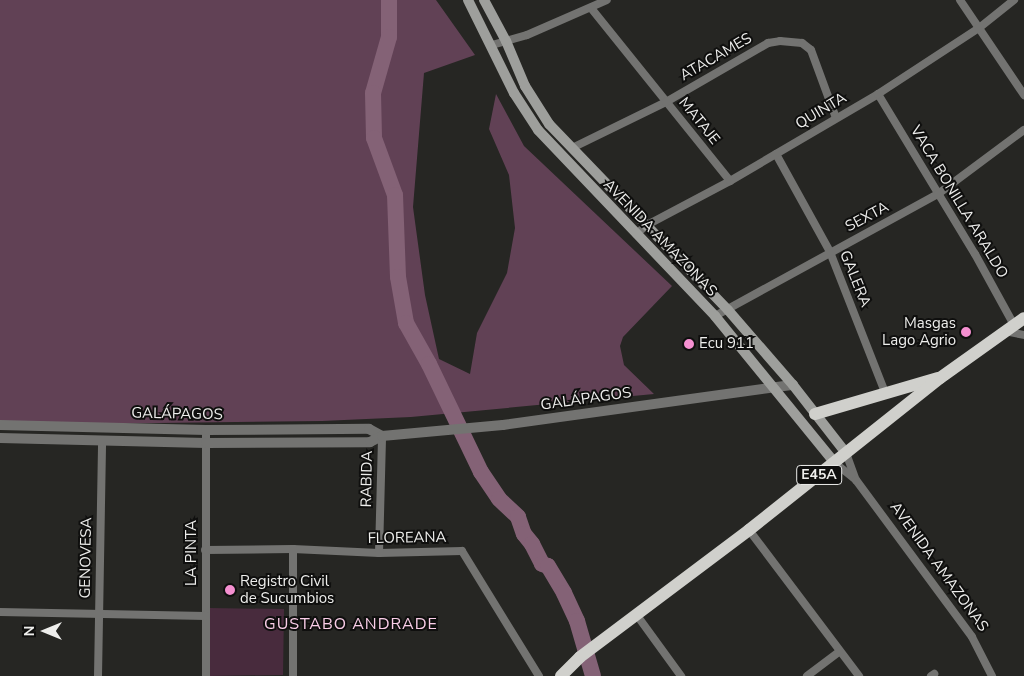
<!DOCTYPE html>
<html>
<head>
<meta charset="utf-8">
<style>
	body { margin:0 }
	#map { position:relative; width:1024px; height:676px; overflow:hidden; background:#262623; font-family:"Nunito Sans",sans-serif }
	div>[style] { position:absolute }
	.green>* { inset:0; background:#482b3d }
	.forest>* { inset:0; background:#614155 }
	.river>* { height:16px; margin:-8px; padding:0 8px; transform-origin:8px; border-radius:8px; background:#846276 }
	.minor>* { height:8px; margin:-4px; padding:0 4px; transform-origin:4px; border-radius:4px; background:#737371 }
	.tertiary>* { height:10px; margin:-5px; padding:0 5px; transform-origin:5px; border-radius:5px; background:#737371 }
	.secondary>* { height:10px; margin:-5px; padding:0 5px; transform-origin:5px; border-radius:5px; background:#9e9f9c }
	.trunk>* { height:12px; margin:-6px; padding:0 6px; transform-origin:6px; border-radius:6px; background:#d0d0cc }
	.dots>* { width:14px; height:14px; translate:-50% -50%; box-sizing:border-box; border:2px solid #0f0f0e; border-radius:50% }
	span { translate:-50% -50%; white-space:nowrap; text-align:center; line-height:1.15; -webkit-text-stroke:4px #0f0f0e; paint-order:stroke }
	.shield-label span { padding:1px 4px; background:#0f0f0e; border:1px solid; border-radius:4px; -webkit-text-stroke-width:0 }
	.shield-label { font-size:14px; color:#eeeeec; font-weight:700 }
	.street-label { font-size:15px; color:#eeeeec }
	.poi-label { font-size:15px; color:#eeeeec }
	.right { translate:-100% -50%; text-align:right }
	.left { translate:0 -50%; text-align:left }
	.neighbourhood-label { font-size:16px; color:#facee8; letter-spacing:1px }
	.north { position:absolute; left:20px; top:606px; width:50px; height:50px; -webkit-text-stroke:4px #0f0f0e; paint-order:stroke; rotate:270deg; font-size:14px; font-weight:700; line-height:20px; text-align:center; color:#eeeeec }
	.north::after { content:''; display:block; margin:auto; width:18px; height:22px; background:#eeeeec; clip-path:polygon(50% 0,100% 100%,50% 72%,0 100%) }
</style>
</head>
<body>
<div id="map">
	<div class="green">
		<div style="clip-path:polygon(209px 608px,284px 609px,283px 675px,209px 676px)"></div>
	</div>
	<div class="forest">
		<div style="clip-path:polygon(0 0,436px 0,475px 55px,424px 73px,413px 207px,425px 295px,439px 359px,470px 374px,477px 333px,507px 273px,515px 228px,509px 175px,489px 129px,496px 94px,524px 146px,672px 286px,623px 337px,620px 346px,624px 365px,654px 394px,411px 417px,322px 421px,0 425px)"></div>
	</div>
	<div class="river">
		<div style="left:389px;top:0;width:37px;rotate:90deg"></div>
		<div style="left:389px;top:37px;width:58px;rotate:105.9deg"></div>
		<div style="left:373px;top:93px;width:45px;rotate:88.7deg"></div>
		<div style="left:374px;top:138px;width:61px;rotate:69.8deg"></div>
		<div style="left:395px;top:195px;width:82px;rotate:87.9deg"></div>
		<div style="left:398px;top:277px;width:47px;rotate:80.1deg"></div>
		<div style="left:406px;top:323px;width:47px;rotate:60.7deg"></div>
		<div style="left:429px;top:364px;width:120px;rotate:64.3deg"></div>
		<div style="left:481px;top:472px;width:32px;rotate:56deg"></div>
		<div style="left:499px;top:499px;width:26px;rotate:43deg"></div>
		<div style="left:518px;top:517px;width:18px;rotate:71deg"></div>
		<div style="left:524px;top:534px;width:13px;rotate:51deg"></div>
		<div style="left:532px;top:544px;width:22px;rotate:63deg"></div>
		<div style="left:542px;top:564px;width:6px;rotate:18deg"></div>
		<div style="left:548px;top:566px;width:31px;rotate:59deg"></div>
		<div style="left:564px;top:593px;width:31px;rotate:65deg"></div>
		<div style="left:577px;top:621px;width:57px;rotate:73.8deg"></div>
	</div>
	<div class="minor">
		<div style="left:960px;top:0;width:115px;rotate:56deg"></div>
		<div style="left:591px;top:8px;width:222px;rotate:51.2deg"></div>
		<div style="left:492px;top:45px;width:36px;rotate:-16deg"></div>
		<div style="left:527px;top:35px;width:87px;rotate:-23.6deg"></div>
		<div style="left:878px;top:94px;width:187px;rotate:58.8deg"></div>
		<div style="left:975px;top:254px;width:81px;rotate:61.2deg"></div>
		<div style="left:572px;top:148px;width:105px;rotate:-26.1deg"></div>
		<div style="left:666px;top:102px;width:118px;rotate:-30deg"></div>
		<div style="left:768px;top:43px;width:12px;rotate:-9deg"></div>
		<div style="left:780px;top:41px;width:22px;rotate:5deg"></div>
		<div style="left:802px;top:43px;width:11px;rotate:38deg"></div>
		<div style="left:811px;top:50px;width:72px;rotate:69.8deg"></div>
		<div style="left:776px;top:154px;width:112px;rotate:61.1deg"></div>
		<div style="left:830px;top:252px;width:150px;rotate:68.6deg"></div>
		<div style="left:636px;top:234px;width:14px;rotate:-39deg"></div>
		<div style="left:647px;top:225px;width:94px;rotate:-27.9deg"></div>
		<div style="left:730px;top:181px;width:172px;rotate:-30.4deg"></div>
		<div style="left:878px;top:94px;width:121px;rotate:-33.2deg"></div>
		<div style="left:979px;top:28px;width:45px;rotate:-38.7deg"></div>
		<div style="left:715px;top:316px;width:254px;rotate:-28.7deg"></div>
		<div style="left:938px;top:194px;width:107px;rotate:-36.7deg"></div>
		<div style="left:1005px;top:331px;width:19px;rotate:12deg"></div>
		<div style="left:206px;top:430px;width:246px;rotate:90deg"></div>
		<div style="left:846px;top:453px;width:29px;rotate:70deg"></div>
		<div style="left:835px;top:463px;width:27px;rotate:39deg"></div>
		<div style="left:856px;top:480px;width:195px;rotate:53.5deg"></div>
		<div style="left:972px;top:637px;width:44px;rotate:62.9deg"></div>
		<div style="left:749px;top:530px;width:183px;rotate:53deg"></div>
		<div style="left:205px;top:550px;width:88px;rotate:-0.7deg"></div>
		<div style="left:293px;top:549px;width:86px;rotate:2.7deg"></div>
		<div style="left:379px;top:553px;width:83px;rotate:-1.4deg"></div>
		<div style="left:462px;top:551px;width:147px;rotate:58.4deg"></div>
		<div style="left:379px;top:553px;width:117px;rotate:-88.5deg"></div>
		<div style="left:0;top:612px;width:206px;rotate:1.1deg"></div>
		<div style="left:636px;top:614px;width:77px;rotate:54deg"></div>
		<div style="left:98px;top:676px;width:236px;rotate:-89deg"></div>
		<div style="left:293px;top:676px;width:127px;rotate:-90deg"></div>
		<div style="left:807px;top:676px;width:40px;rotate:-37deg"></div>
		<div style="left:931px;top:676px;width:4px;rotate:-34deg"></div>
	</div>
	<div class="tertiary">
		<div style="left:0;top:425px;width:206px;rotate:1.4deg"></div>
		<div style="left:206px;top:430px;width:163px;rotate:-0.4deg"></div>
		<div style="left:369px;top:429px;width:15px;rotate:28deg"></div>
		<div style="left:0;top:438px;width:206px;rotate:1.4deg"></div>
		<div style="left:206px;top:443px;width:164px;rotate:-0.3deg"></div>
		<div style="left:370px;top:442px;width:13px;rotate:-27deg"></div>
		<div style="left:382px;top:436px;width:121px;rotate:-5.2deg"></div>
		<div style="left:503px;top:425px;width:293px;rotate:-7.9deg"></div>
	</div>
	<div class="secondary">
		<div style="left:468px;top:0;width:104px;rotate:63.7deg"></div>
		<div style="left:514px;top:93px;width:44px;rotate:57deg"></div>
		<div style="left:538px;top:130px;width:257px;rotate:46.4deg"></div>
		<div style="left:715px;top:316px;width:190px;rotate:50.8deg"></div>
		<div style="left:484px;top:0;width:47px;rotate:61.8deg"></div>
		<div style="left:506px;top:41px;width:49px;rotate:67.1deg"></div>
		<div style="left:525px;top:86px;width:45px;rotate:57.7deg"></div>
		<div style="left:549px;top:124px;width:258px;rotate:46.1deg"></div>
		<div style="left:728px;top:310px;width:99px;rotate:49.1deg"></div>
		<div style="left:793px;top:385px;width:86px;rotate:52.1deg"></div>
	</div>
	<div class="trunk">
		<div style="left:815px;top:414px;width:128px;rotate:-16.3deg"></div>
		<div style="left:561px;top:676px;width:27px;rotate:-45deg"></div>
		<div style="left:580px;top:657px;width:211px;rotate:-36.9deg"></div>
		<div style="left:749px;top:530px;width:244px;rotate:-38.5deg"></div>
		<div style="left:940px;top:378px;width:103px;rotate:-35.5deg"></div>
	</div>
	<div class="dots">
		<div style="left:966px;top:332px;background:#f590d1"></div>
		<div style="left:689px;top:344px;background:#f590d1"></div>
		<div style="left:230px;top:590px;background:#f590d1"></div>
	</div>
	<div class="shield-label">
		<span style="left:819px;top:475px">E45A</span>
	</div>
	<div class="street-label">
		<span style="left:716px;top:57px;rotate:-30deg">ATACAMES</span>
		<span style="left:821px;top:111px;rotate:-31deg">QUINTA</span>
		<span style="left:699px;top:121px;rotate:51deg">MATAJE</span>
		<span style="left:959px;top:202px;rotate:59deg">VACA BONILLA ARALDO</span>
		<span style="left:867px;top:217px;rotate:-28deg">SEXTA</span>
		<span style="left:660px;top:238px;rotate:46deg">AVENIDA AMAZONAS</span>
		<span style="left:855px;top:279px;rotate:68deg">GALERA</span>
		<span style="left:586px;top:399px;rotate:-8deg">GALÁPAGOS</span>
		<span style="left:177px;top:414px;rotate:1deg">GALÁPAGOS</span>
		<span style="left:367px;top:479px;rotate:-89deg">RABIDA</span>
		<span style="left:407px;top:538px;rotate:-1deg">FLOREANA</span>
		<span style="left:192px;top:553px;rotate:-90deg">LA PINTA</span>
		<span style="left:86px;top:558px;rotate:-89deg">GENOVESA</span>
		<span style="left:939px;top:567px;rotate:54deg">AVENIDA AMAZONAS</span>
	</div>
	<div class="poi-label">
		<span class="right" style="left:956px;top:332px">Masgas<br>Lago Agrio</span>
		<span class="left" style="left:699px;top:344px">Ecu 911</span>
		<span class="left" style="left:240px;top:590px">Registro Civil<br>de Sucumbios</span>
	</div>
	<div class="neighbourhood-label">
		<span style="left:351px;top:624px">GUSTABO ANDRADE</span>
	</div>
	<div class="north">N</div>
</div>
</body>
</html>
